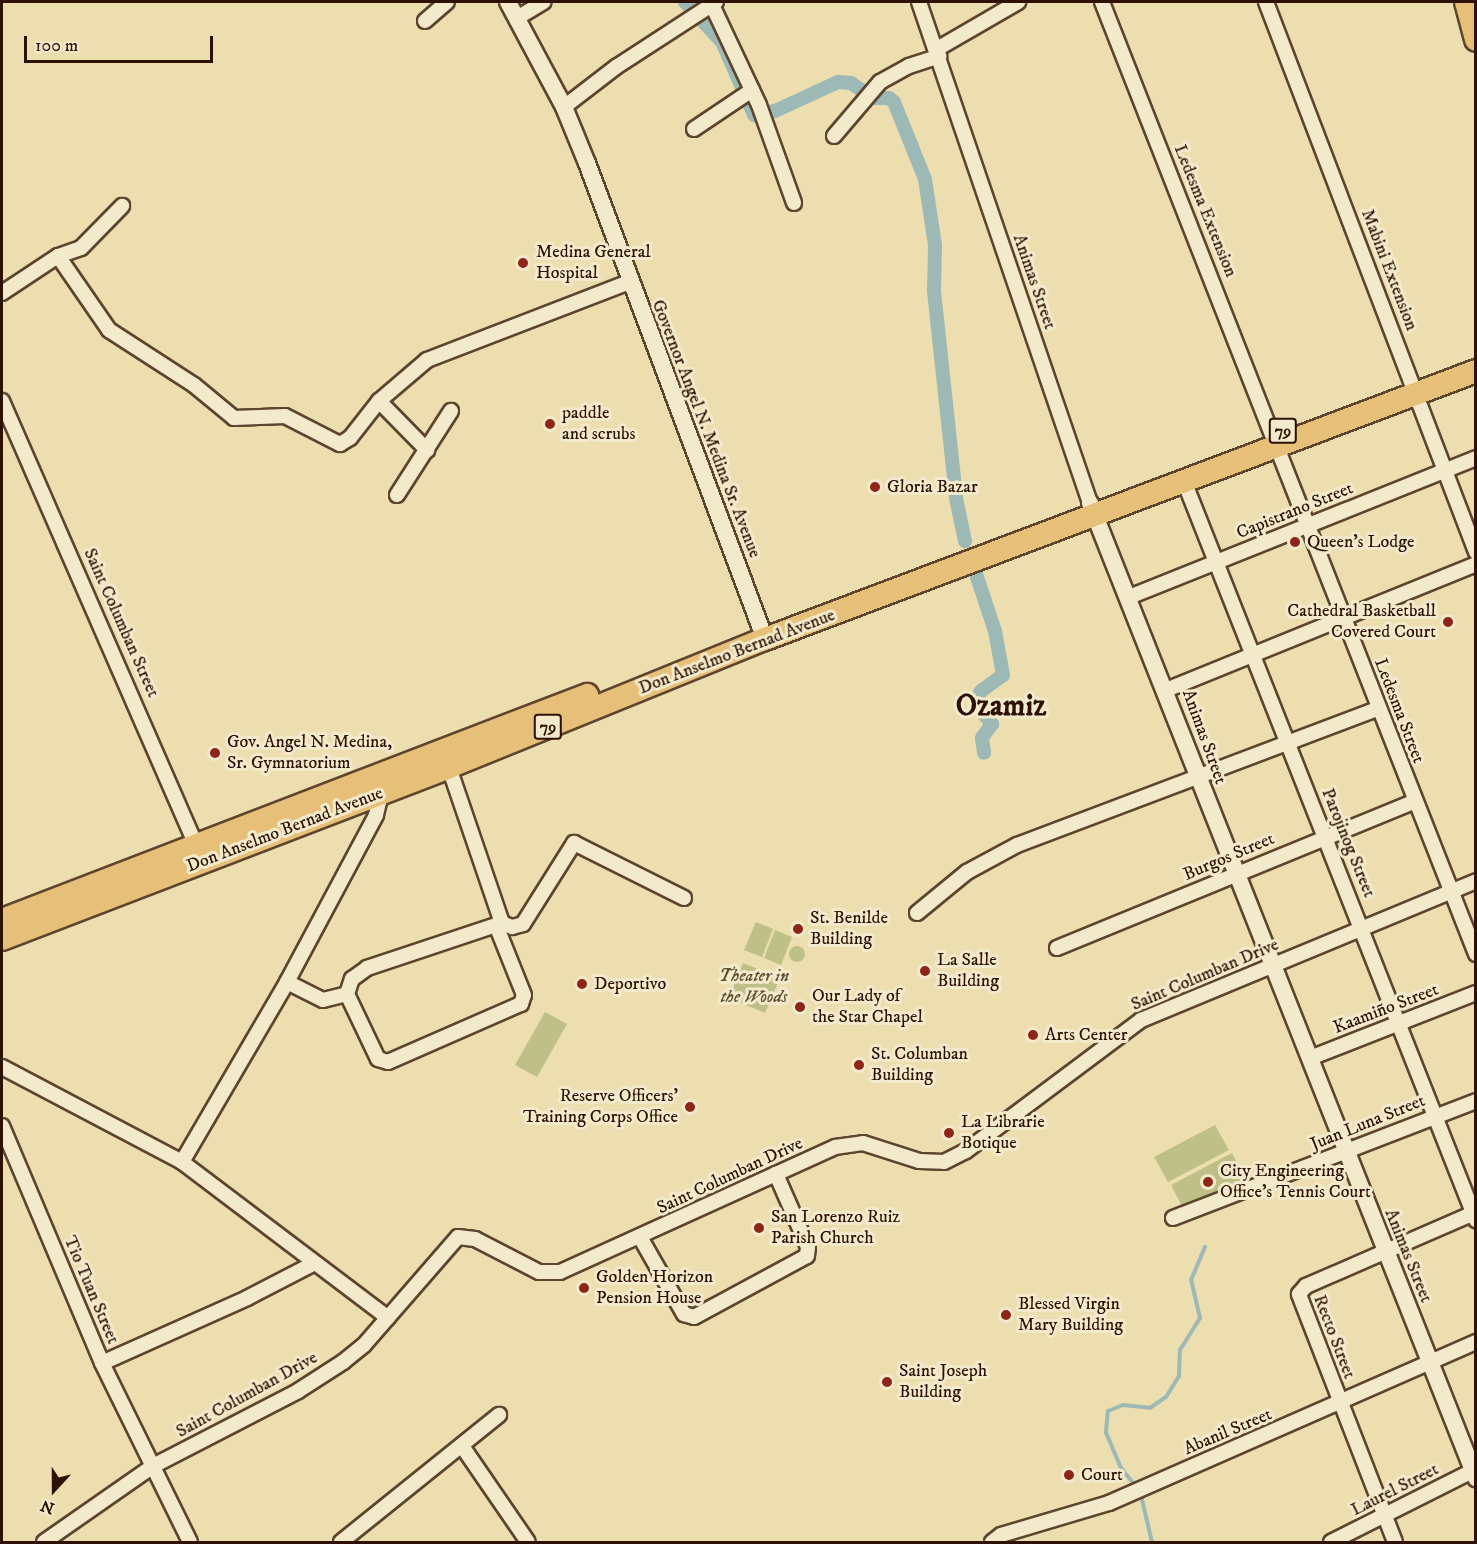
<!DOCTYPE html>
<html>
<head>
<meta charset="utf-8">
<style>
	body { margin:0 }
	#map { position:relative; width:1477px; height:1544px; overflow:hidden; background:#eddeb0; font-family:"IM FELL DW Pica",serif }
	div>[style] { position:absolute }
	.green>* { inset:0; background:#bec087 }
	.round { border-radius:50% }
	.stream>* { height:4px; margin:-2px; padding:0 2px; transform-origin:2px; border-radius:2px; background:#9db9b6 }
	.canal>* { height:14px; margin:-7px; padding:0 7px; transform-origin:7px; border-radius:7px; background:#9db9b6 }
	.roads { filter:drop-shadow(2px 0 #5d442d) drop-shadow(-2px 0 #5d442d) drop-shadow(0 2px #5d442d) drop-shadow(0 -2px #5d442d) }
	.minor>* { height:14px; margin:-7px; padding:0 7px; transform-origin:7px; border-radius:7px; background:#f3eacc }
	.tertiary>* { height:16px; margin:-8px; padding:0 8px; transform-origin:8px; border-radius:8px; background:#f3eacc }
	.primary>* { height:22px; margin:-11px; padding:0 11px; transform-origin:11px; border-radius:11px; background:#e6bf78 }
	.dots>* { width:16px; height:16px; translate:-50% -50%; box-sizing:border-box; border:3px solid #f3eacc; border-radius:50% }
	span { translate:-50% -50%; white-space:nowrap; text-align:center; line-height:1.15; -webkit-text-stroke:6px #f3eacc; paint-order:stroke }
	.shield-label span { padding:2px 4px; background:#f3eacc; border:2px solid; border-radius:4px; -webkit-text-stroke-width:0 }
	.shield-label { font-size:16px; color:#2d1101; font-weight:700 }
	.street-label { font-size:18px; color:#2d1101 }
	.poi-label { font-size:18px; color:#2d1101 }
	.left { translate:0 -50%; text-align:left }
	.right { translate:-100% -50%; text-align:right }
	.park-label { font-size:18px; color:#604e30; font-style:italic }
	.town-label { font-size:30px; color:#2d1101; font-weight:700 }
	.frame { position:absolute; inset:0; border:3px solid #2d1101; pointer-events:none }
	.north { position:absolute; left:24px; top:1460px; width:60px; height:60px; -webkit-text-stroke:4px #f3eacc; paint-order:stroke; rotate:201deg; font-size:16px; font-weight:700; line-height:24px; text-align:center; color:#2d1101 }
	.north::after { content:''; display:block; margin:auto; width:21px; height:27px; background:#2d1101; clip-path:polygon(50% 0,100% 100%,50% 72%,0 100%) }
	.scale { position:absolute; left:24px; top:36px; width:189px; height:27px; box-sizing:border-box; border:3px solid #2d1101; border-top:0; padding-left:8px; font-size:18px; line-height:21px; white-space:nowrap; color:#2d1101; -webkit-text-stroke:4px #f3eacc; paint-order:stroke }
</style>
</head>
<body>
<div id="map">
	<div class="green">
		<div style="clip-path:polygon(756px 922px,773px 929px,762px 957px,744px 950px)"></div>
		<div style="clip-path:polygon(775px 930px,792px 937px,781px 965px,764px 958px)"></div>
		<div class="round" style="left:789px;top:946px;width:16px;height:16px"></div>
		<div style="clip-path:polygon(743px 963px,780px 978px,765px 1013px,729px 998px)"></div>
		<div style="clip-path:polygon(545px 1012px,567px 1024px,537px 1077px,515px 1065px)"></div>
		<div style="clip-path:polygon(1215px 1125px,1229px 1150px,1168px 1182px,1154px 1157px)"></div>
		<div style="clip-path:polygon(1232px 1153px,1245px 1178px,1184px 1210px,1171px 1185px)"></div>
	</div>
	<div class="stream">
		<div style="left:1134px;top:1484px;width:21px;rotate:-129deg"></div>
		<div style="left:1121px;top:1468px;width:39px;rotate:-113deg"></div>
		<div style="left:1106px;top:1432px;width:21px;rotate:-85deg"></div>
		<div style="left:1108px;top:1411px;width:16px;rotate:-22deg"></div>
		<div style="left:1123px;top:1405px;width:27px;rotate:6deg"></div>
		<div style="left:1150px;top:1408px;width:19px;rotate:-35deg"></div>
		<div style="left:1166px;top:1397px;width:25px;rotate:-58deg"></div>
		<div style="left:1179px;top:1376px;width:26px;rotate:-88deg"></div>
		<div style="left:1180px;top:1350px;width:38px;rotate:-58deg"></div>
		<div style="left:1200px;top:1318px;width:39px;rotate:-103deg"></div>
		<div style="left:1191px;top:1280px;width:36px;rotate:-67deg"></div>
		<div style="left:1140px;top:1491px;width:52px;rotate:76.8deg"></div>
	</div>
	<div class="canal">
		<div style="left:685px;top:2px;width:54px;rotate:47.2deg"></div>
		<div style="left:722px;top:42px;width:80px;rotate:66.3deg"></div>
		<div style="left:754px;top:115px;width:21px;rotate:-11deg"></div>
		<div style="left:775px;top:111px;width:69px;rotate:-24.7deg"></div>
		<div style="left:838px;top:82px;width:13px;rotate:4deg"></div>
		<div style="left:851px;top:83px;width:27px;rotate:34deg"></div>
		<div style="left:873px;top:98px;width:16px"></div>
		<div style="left:889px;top:98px;width:6px;rotate:39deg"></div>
		<div style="left:894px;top:102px;width:83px;rotate:68.1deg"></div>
		<div style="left:925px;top:179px;width:67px;rotate:81.4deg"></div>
		<div style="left:935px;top:245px;width:46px;rotate:91.2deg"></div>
		<div style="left:934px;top:291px;width:208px;rotate:83.9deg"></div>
		<div style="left:956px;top:498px;width:44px;rotate:78.2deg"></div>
		<div style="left:976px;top:574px;width:60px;rotate:71.6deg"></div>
		<div style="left:995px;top:631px;width:45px;rotate:79.7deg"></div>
		<div style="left:1003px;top:675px;width:27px;rotate:144deg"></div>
		<div style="left:981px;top:691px;width:9px;rotate:117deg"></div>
		<div style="left:977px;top:699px;width:9px;rotate:77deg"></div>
		<div style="left:979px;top:708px;width:21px;rotate:51deg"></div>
		<div style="left:992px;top:724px;width:17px;rotate:126deg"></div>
		<div style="left:982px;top:738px;width:15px;rotate:82deg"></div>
	</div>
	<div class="roads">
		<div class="minor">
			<div style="left:919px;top:2px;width:529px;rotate:71.15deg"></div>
			<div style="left:1102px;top:2px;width:1023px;rotate:68.55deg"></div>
			<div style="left:1266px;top:2px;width:589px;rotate:69.1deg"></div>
			<div style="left:712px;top:5px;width:110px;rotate:64.8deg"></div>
			<div style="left:759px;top:105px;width:104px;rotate:70.3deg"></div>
			<div style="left:517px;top:18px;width:31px;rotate:-31deg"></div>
			<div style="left:425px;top:21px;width:29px;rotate:-41deg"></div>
			<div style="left:937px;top:49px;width:94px;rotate:-30.1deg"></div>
			<div style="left:564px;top:107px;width:66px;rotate:-37.6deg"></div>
			<div style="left:616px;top:67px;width:119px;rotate:-33deg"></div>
			<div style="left:694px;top:129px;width:70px;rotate:-33.9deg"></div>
			<div style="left:834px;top:136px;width:71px;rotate:-49.6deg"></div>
			<div style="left:880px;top:82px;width:33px;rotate:-29deg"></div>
			<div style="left:909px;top:66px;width:32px;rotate:-18deg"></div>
			<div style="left:58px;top:256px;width:90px;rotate:55.4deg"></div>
			<div style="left:109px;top:330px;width:101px;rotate:32.9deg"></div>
			<div style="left:194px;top:385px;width:52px;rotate:39.5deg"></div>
			<div style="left:234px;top:418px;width:51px;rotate:-2.2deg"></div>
			<div style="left:285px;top:416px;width:62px;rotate:27deg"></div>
			<div style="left:340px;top:444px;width:12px;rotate:-31deg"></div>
			<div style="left:350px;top:438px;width:47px;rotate:-51.9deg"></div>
			<div style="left:379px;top:401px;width:63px;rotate:-40.5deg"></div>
			<div style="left:427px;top:360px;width:217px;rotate:-21.1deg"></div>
			<div style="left:2px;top:293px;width:67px;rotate:-33.5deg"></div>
			<div style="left:58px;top:256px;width:24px;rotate:-19deg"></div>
			<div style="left:81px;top:248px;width:59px;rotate:-45.7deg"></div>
			<div style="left:2px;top:401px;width:491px;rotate:66.4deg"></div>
			<div style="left:379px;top:401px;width:69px;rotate:45.6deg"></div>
			<div style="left:1184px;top:481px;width:795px;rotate:68.44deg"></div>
			<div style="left:397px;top:495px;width:100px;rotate:-57.3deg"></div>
			<div style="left:1129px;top:597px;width:374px;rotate:-21.8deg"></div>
			<div style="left:1166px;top:690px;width:335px;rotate:-22.1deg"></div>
			<div style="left:917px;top:913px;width:65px;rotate:-39.4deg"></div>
			<div style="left:967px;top:872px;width:57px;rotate:-28.4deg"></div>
			<div style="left:1017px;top:845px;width:387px;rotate:-20.7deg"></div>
			<div style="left:502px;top:923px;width:11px;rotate:22deg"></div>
			<div style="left:512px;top:927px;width:11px;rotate:-15deg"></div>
			<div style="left:523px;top:924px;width:96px;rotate:-57.8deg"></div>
			<div style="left:574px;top:843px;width:123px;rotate:26.6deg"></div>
			<div style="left:1057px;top:948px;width:387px;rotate:-22.3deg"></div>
			<div style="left:287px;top:982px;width:40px;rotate:26.6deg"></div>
			<div style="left:323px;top:1000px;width:25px;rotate:-14deg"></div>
			<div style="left:347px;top:994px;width:72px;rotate:64.5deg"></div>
			<div style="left:378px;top:1059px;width:10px;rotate:17deg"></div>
			<div style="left:388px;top:1062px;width:145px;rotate:-23.6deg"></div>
			<div style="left:521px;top:1004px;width:9px;rotate:-72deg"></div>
			<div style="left:524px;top:995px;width:75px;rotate:-111.8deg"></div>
			<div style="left:347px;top:994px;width:16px;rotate:-72deg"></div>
			<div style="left:352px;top:979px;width:19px;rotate:-36deg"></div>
			<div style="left:367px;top:968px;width:142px;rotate:-18.4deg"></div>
			<div style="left:502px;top:923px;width:165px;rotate:-108.8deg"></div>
			<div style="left:1310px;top:1058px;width:178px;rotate:-21.4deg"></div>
			<div style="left:2px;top:1067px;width:204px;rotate:27.8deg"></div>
			<div style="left:182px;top:1162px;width:258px;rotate:37.1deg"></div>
			<div style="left:2px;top:1126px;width:257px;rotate:67.1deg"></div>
			<div style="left:102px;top:1363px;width:199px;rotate:63.8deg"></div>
			<div style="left:182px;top:1162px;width:208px;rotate:-59.7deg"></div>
			<div style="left:287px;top:982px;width:189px;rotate:-61.9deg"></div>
			<div style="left:376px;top:815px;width:13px;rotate:-77deg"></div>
			<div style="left:379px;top:802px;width:15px;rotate:-106deg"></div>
			<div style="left:1173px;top:1218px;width:325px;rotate:-21.1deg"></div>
			<div style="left:640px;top:1237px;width:89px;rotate:60.3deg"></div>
			<div style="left:684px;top:1314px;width:10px;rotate:17deg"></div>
			<div style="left:694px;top:1317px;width:128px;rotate:-28.4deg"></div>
			<div style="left:807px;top:1256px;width:9px;rotate:-84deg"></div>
			<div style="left:808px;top:1247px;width:80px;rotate:-113.7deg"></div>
			<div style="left:102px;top:1363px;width:159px;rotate:-24.1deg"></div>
			<div style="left:247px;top:1298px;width:74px;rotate:-27.3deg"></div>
			<div style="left:462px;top:1446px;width:116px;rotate:55.5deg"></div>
			<div style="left:44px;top:1542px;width:133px;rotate:-34.9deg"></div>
			<div style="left:153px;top:1466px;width:163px;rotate:-27.3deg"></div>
			<div style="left:298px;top:1391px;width:54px;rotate:-32.8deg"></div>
			<div style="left:343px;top:1362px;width:27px;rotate:-39deg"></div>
			<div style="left:364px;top:1345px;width:143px;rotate:-49deg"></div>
			<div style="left:458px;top:1237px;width:17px;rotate:7deg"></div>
			<div style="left:475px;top:1239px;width:72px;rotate:27.3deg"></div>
			<div style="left:539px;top:1272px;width:21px"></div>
			<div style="left:560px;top:1272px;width:302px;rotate:-24.4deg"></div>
			<div style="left:835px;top:1147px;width:28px;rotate:-8deg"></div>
			<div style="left:863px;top:1143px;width:59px;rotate:17.8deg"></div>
			<div style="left:919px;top:1161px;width:25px;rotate:2deg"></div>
			<div style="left:944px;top:1162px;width:25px;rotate:-27deg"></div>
			<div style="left:966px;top:1151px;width:219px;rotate:-36.8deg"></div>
			<div style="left:1141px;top:1020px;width:363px;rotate:-22.5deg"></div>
			<div style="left:341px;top:1542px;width:203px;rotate:-38.8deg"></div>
			<div style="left:992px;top:1542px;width:11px;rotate:-38deg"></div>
			<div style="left:1001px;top:1535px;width:113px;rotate:-16.5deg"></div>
			<div style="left:1109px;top:1503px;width:401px;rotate:-23.7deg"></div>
			<div style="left:1331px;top:1542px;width:162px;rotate:-26.7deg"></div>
			<div style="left:1395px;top:1542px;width:266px;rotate:-111.2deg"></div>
			<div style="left:1299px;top:1294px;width:11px;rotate:-49deg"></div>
			<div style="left:1306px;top:1286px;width:185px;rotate:-23.5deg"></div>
		</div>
		<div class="tertiary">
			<div style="left:508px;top:2px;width:119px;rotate:61.9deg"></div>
			<div style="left:564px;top:107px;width:61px;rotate:67.7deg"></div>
			<div style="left:587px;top:163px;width:508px;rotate:69.5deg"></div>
			<div style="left:1090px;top:503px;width:1049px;rotate:68.4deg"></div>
		</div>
		<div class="primary">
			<div style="left:1466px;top:2px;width:39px;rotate:75deg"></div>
			<div style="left:2px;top:920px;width:627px;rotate:-21.04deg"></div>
			<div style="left:2px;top:939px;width:479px;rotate:-21deg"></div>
			<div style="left:449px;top:767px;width:341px;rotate:-22.1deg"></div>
			<div style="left:765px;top:639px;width:760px;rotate:-20.65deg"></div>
		</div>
	</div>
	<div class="dots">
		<div style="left:523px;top:263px;background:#8f2418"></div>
		<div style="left:550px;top:424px;background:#8f2418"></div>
		<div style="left:875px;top:487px;background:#8f2418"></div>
		<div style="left:1295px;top:542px;background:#8f2418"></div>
		<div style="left:1448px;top:622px;background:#8f2418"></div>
		<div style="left:215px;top:753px;background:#8f2418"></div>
		<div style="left:798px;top:929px;background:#8f2418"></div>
		<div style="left:925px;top:971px;background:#8f2418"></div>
		<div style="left:582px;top:984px;background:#8f2418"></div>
		<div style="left:800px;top:1007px;background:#8f2418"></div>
		<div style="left:1033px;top:1035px;background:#8f2418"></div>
		<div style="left:859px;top:1065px;background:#8f2418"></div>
		<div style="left:690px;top:1107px;background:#8f2418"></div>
		<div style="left:949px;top:1133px;background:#8f2418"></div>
		<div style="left:1208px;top:1182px;background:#8f2418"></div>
		<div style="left:759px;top:1228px;background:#8f2418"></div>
		<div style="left:584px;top:1288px;background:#8f2418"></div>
		<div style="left:1006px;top:1315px;background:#8f2418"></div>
		<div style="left:887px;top:1382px;background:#8f2418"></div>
		<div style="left:1069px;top:1475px;background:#8f2418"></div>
	</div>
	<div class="shield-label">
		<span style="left:1283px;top:431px">79</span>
		<span style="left:548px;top:727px">79</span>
	</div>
	<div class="street-label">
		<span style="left:1205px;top:211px;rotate:68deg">Ledesma Extension</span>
		<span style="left:1389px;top:270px;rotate:69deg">Mabini Extension</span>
		<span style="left:1034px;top:282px;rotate:71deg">Animas Street</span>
		<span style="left:706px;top:429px;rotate:69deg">Governor Angel N. Medina Sr. Avenue</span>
		<span style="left:1295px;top:511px;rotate:-22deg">Capistrano Street</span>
		<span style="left:121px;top:623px;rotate:66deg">Saint Columban Street</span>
		<span style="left:737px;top:652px;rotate:-21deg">Don Anselmo Bernad Avenue</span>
		<span style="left:1399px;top:711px;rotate:69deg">Ledesma Street</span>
		<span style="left:1204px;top:737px;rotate:70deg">Animas Street</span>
		<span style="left:285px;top:830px;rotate:-21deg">Don Anselmo Bernad Avenue</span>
		<span style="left:1348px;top:843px;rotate:68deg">Parojinog Street</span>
		<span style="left:1229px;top:857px;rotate:-23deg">Burgos Street</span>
		<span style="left:1205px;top:975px;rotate:-23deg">Saint Columban Drive</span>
		<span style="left:1386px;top:1009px;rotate:-21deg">Kaamiño Street</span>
		<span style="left:1368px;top:1123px;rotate:-22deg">Juan Luna Street</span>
		<span style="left:730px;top:1176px;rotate:-25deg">Saint Columban Drive</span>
		<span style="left:1408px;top:1256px;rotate:68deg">Animas Street</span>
		<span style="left:91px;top:1290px;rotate:67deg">Tio Tuan Street</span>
		<span style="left:1334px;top:1337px;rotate:69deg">Recto Street</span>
		<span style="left:247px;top:1395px;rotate:-29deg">Saint Columban Drive</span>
		<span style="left:1228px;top:1432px;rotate:-23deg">Abanil Street</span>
		<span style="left:1395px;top:1490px;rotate:-27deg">Laurel Street</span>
	</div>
	<div class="poi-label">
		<span class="left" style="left:536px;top:263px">Medina General<br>Hospital</span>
		<span class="left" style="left:562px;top:424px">paddle<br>and scrubs</span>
		<span class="left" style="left:887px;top:487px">Gloria Bazar</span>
		<span class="left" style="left:1307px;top:542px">Queen's Lodge</span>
		<span class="right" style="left:1436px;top:622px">Cathedral Basketball<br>Covered Court</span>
		<span class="left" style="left:227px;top:753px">Gov. Angel N. Medina,<br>Sr. Gymnatorium</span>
		<span class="left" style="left:810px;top:929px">St. Benilde<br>Building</span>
		<span class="left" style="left:937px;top:971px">La Salle<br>Building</span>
		<span class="left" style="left:594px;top:984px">Deportivo</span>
		<span class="left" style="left:812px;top:1007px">Our Lady of<br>the Star Chapel</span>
		<span class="left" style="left:1045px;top:1035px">Arts Center</span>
		<span class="left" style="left:871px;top:1065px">St. Columban<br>Building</span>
		<span class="right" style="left:678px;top:1107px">Reserve Officers'<br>Training Corps Office</span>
		<span class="left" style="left:961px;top:1133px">La Librarie<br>Botique</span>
		<span class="left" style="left:1220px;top:1182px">City Engineering<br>Office's Tennis Court</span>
		<span class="left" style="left:771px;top:1228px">San Lorenzo Ruiz<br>Parish Church</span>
		<span class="left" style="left:596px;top:1288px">Golden Horizon<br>Pension House</span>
		<span class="left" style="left:1018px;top:1315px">Blessed Virgin<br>Mary Building</span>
		<span class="left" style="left:899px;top:1382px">Saint Joseph<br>Building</span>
		<span class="left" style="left:1081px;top:1475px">Court</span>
	</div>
	<div class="park-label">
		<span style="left:754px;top:987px">Theater in<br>the Woods</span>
	</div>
	<div class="town-label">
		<span style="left:1001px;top:707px">Ozamiz</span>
	</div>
	<div class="frame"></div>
	<div class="north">N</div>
	<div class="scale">100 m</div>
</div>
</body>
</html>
